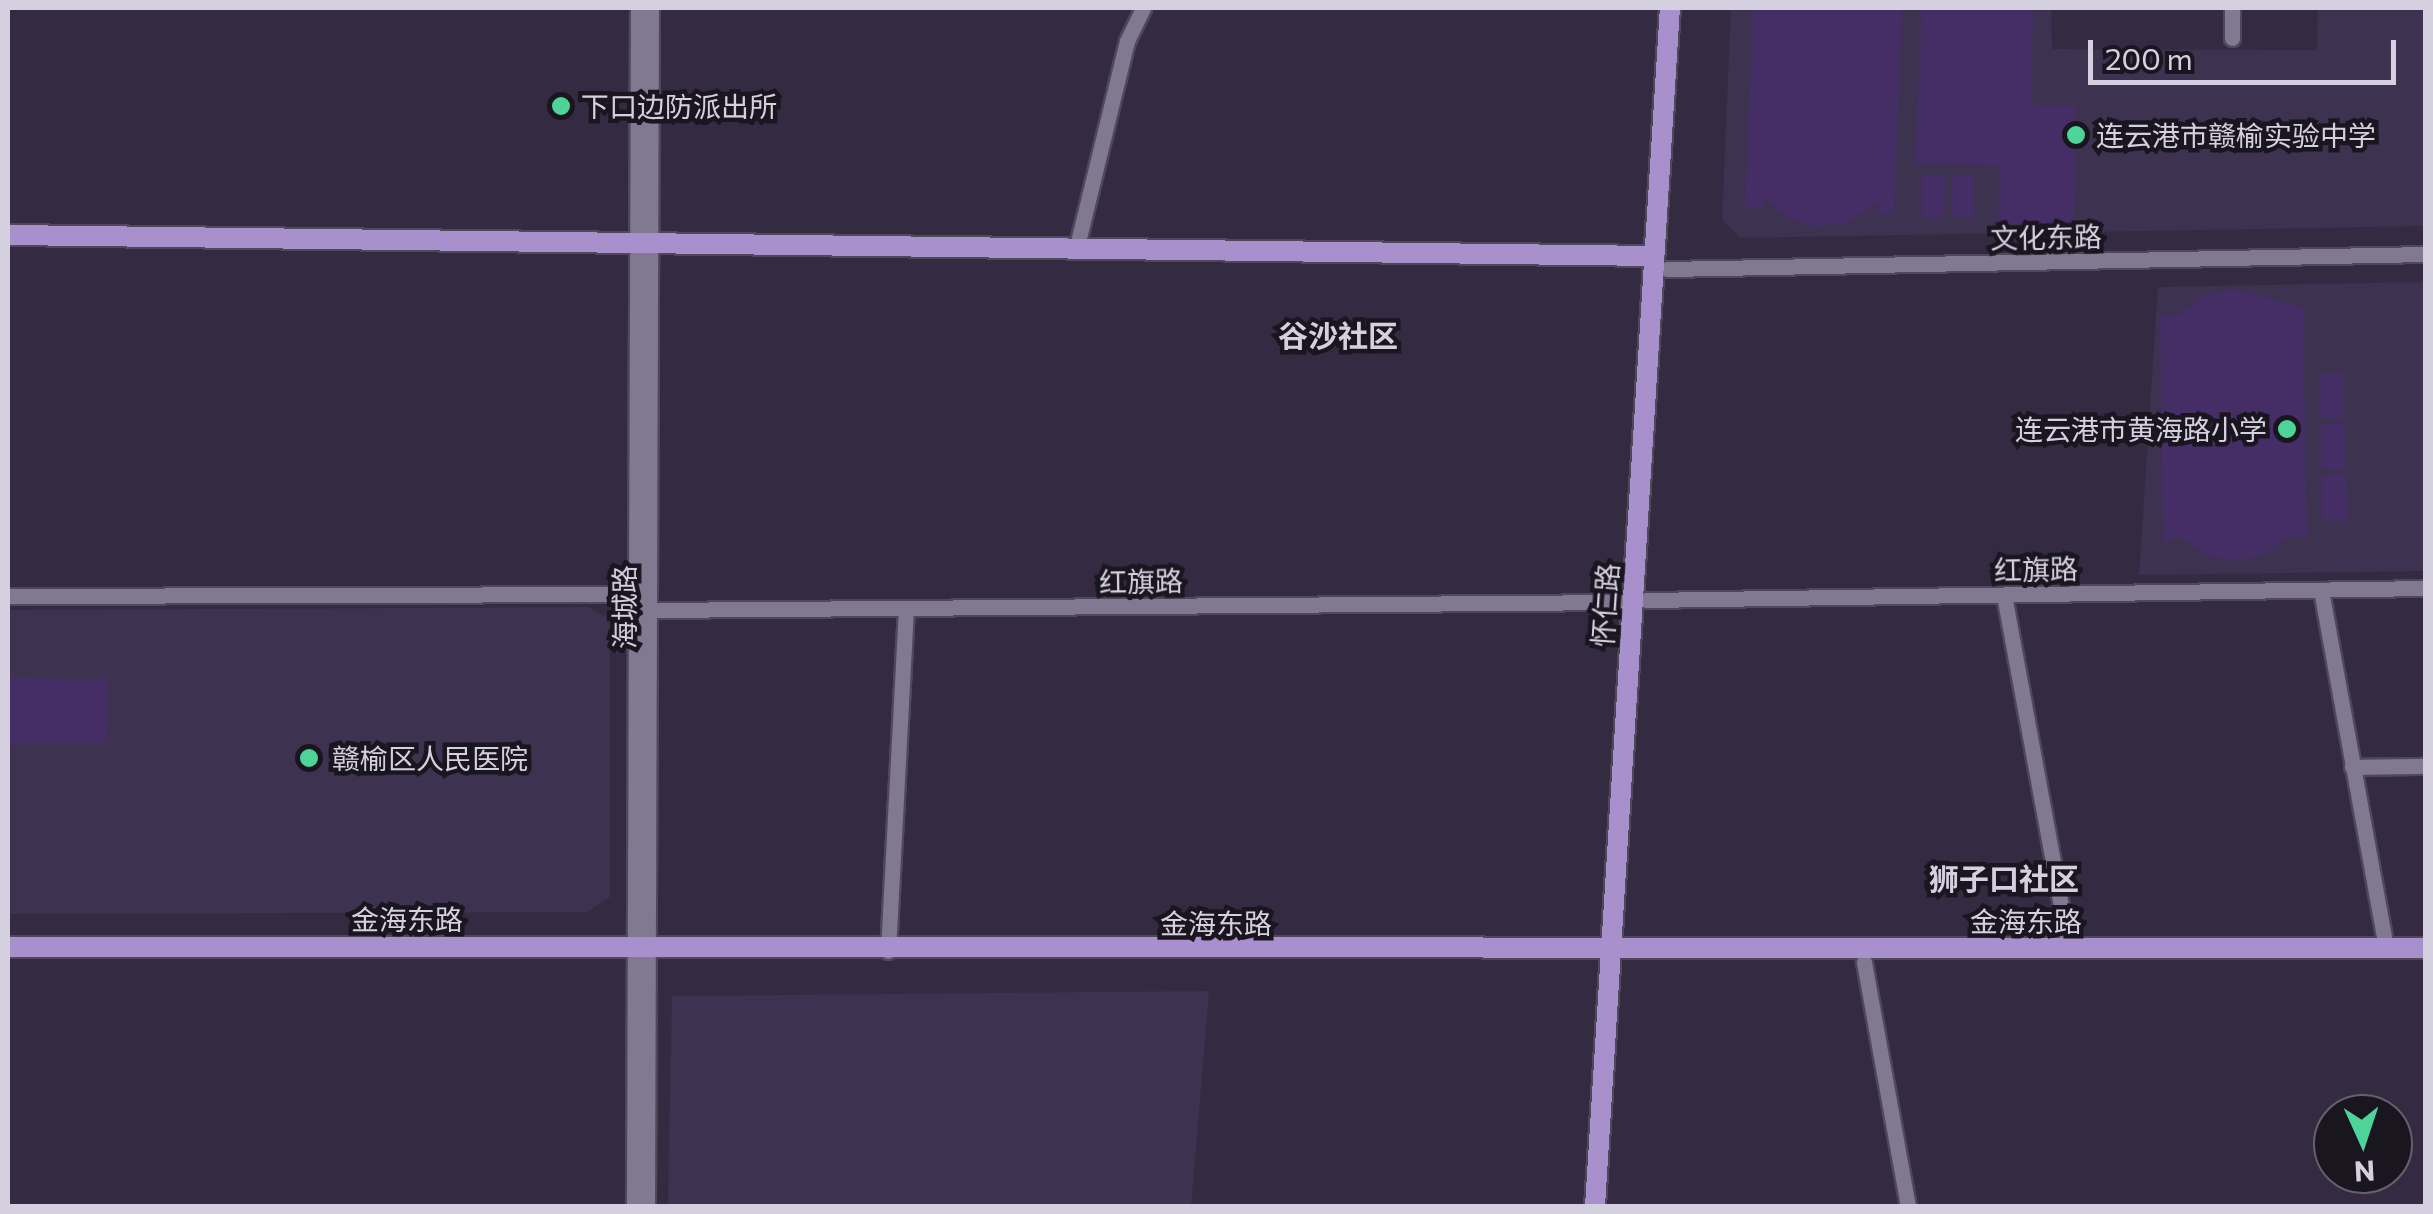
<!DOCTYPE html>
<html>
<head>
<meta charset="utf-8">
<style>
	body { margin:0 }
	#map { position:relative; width:2433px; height:1214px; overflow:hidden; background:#342b42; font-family:Commissioner,"Noto Sans SC",sans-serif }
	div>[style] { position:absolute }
	.built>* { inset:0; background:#3d324f }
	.green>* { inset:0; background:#452d66 }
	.roads { filter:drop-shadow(2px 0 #4f485b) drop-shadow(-2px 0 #4f485b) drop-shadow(0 2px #4f485b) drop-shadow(0 -2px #4f485b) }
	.minor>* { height:15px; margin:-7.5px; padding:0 7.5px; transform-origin:7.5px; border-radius:7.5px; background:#817892 }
	.major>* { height:20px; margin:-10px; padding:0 10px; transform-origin:10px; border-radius:10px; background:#a790cc }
	.dots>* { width:28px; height:28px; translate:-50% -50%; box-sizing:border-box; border:5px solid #1a1620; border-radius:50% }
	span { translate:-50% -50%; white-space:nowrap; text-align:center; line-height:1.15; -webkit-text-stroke:9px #1a1620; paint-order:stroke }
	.poi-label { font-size:28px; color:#d5d0df }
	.left { translate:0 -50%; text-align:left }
	.right { translate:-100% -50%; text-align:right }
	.street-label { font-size:28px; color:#d5d0df }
	.neighbourhood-label { font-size:30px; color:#d5d0df; font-weight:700 }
	.frame { position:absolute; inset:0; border:10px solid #d5d0df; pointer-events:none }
	.north { position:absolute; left:2313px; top:1094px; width:100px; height:100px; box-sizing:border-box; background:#1a1620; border:2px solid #65606c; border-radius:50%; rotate:177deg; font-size:28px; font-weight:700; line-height:40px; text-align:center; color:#d5d0df }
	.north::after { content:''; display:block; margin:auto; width:35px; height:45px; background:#4ed399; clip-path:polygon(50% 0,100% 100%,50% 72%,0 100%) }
	.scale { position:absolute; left:2088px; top:40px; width:308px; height:45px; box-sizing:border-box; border:5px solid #d5d0df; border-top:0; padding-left:12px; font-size:30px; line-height:35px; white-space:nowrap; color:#d5d0df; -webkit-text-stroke:8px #1a1620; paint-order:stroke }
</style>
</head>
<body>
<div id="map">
	<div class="built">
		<div style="clip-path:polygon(1731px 8px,2051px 8px,2052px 49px,2317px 50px,2318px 8px,2425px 8px,2425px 226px,1740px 238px,1722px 219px)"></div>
		<div style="clip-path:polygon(2425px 282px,2425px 571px,2139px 575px,2158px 287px)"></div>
		<div style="clip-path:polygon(588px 607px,610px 619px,610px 897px,587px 912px,8px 914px,8px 610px)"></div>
		<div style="clip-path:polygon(1209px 991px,1191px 1206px,668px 1206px,672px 996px)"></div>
	</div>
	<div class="green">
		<div style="clip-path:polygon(1753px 8px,1902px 8px,1894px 214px,1878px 213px,1877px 203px,1847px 223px,1819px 227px,1788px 219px,1765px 199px,1763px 209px,1745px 208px)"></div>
		<div style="clip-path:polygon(1922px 8px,2033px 8px,2031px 105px,2076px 106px,2074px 224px,1998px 224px,1999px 166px,1915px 163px)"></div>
		<div style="clip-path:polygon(1952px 175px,1974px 175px,1974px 217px,1952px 217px)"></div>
		<div style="clip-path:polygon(1922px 176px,1945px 176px,1944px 217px,1922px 217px)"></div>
		<div style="clip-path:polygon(2233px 289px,2303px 307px,2307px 539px,2290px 536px,2268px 553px,2239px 561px,2211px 557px,2181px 538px,2163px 542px,2160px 316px,2179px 315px,2203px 296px)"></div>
		<div style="clip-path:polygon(2320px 373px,2344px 373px,2344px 418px,2320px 418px)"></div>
		<div style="clip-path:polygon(2321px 424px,2345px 424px,2345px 469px,2321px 469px)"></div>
		<div style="clip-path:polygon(2322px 475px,2346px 475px,2347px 520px,2322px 520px)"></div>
		<div style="clip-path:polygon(8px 677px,108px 680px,106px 743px,8px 744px)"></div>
	</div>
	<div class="roads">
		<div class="minor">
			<div style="left:2232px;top:8px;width:30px;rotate:90deg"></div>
			<div style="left:1076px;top:250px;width:215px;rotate:-76.3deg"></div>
			<div style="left:1127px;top:41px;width:37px;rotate:-64deg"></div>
			<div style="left:1667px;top:269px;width:759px;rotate:-1.13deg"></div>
			<div style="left:2321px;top:590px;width:364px;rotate:79.7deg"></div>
			<div style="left:2004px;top:595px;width:360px;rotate:79.6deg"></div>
			<div style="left:8px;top:596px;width:627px;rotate:-0.18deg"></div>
			<div style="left:1646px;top:600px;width:780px;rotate:-0.88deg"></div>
			<div style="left:649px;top:610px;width:984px;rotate:-0.47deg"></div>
			<div style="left:2352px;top:767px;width:74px;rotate:-0.8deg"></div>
			<div style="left:888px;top:951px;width:343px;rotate:-87deg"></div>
			<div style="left:1864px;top:962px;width:248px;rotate:79.8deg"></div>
			<div style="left:634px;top:1206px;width:1198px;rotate:-89.81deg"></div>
			<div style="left:647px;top:1206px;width:1198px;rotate:-89.81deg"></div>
		</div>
		<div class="major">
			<div style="left:8px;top:235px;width:1646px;rotate:0.73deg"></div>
			<div style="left:8px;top:947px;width:2418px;rotate:0.02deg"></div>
			<div style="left:1595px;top:1206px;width:1200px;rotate:-86.42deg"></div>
		</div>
	</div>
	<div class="dots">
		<div style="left:561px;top:106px;background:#4ed399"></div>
		<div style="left:2076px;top:135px;background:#4ed399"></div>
		<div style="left:2287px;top:429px;background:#4ed399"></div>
		<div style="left:309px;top:758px;background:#4ed399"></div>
	</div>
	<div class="poi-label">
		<span class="left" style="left:581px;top:106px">下口边防派出所</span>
		<span class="left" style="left:2096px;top:135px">连云港市赣榆实验中学</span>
		<span class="right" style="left:2267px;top:429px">连云港市黄海路小学</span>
		<span class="left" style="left:332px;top:758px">赣榆区人民医院</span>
	</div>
	<div class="street-label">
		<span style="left:2046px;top:237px;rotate:-1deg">文化东路</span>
		<span style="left:2036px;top:569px;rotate:-1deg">红旗路</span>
		<span style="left:1141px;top:581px;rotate:-1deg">红旗路</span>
		<span style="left:1605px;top:605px;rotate:-86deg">怀仁路</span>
		<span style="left:624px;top:607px;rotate:-90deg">海城路</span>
		<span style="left:407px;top:919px">金海东路</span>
		<span style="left:2026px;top:921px">金海东路</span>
		<span style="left:1216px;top:923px">金海东路</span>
	</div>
	<div class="neighbourhood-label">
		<span style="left:1338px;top:335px">谷沙社区</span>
		<span style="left:2004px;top:878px">狮子口社区</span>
	</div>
	<div class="frame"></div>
	<div class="north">N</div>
	<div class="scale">200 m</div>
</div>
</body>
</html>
